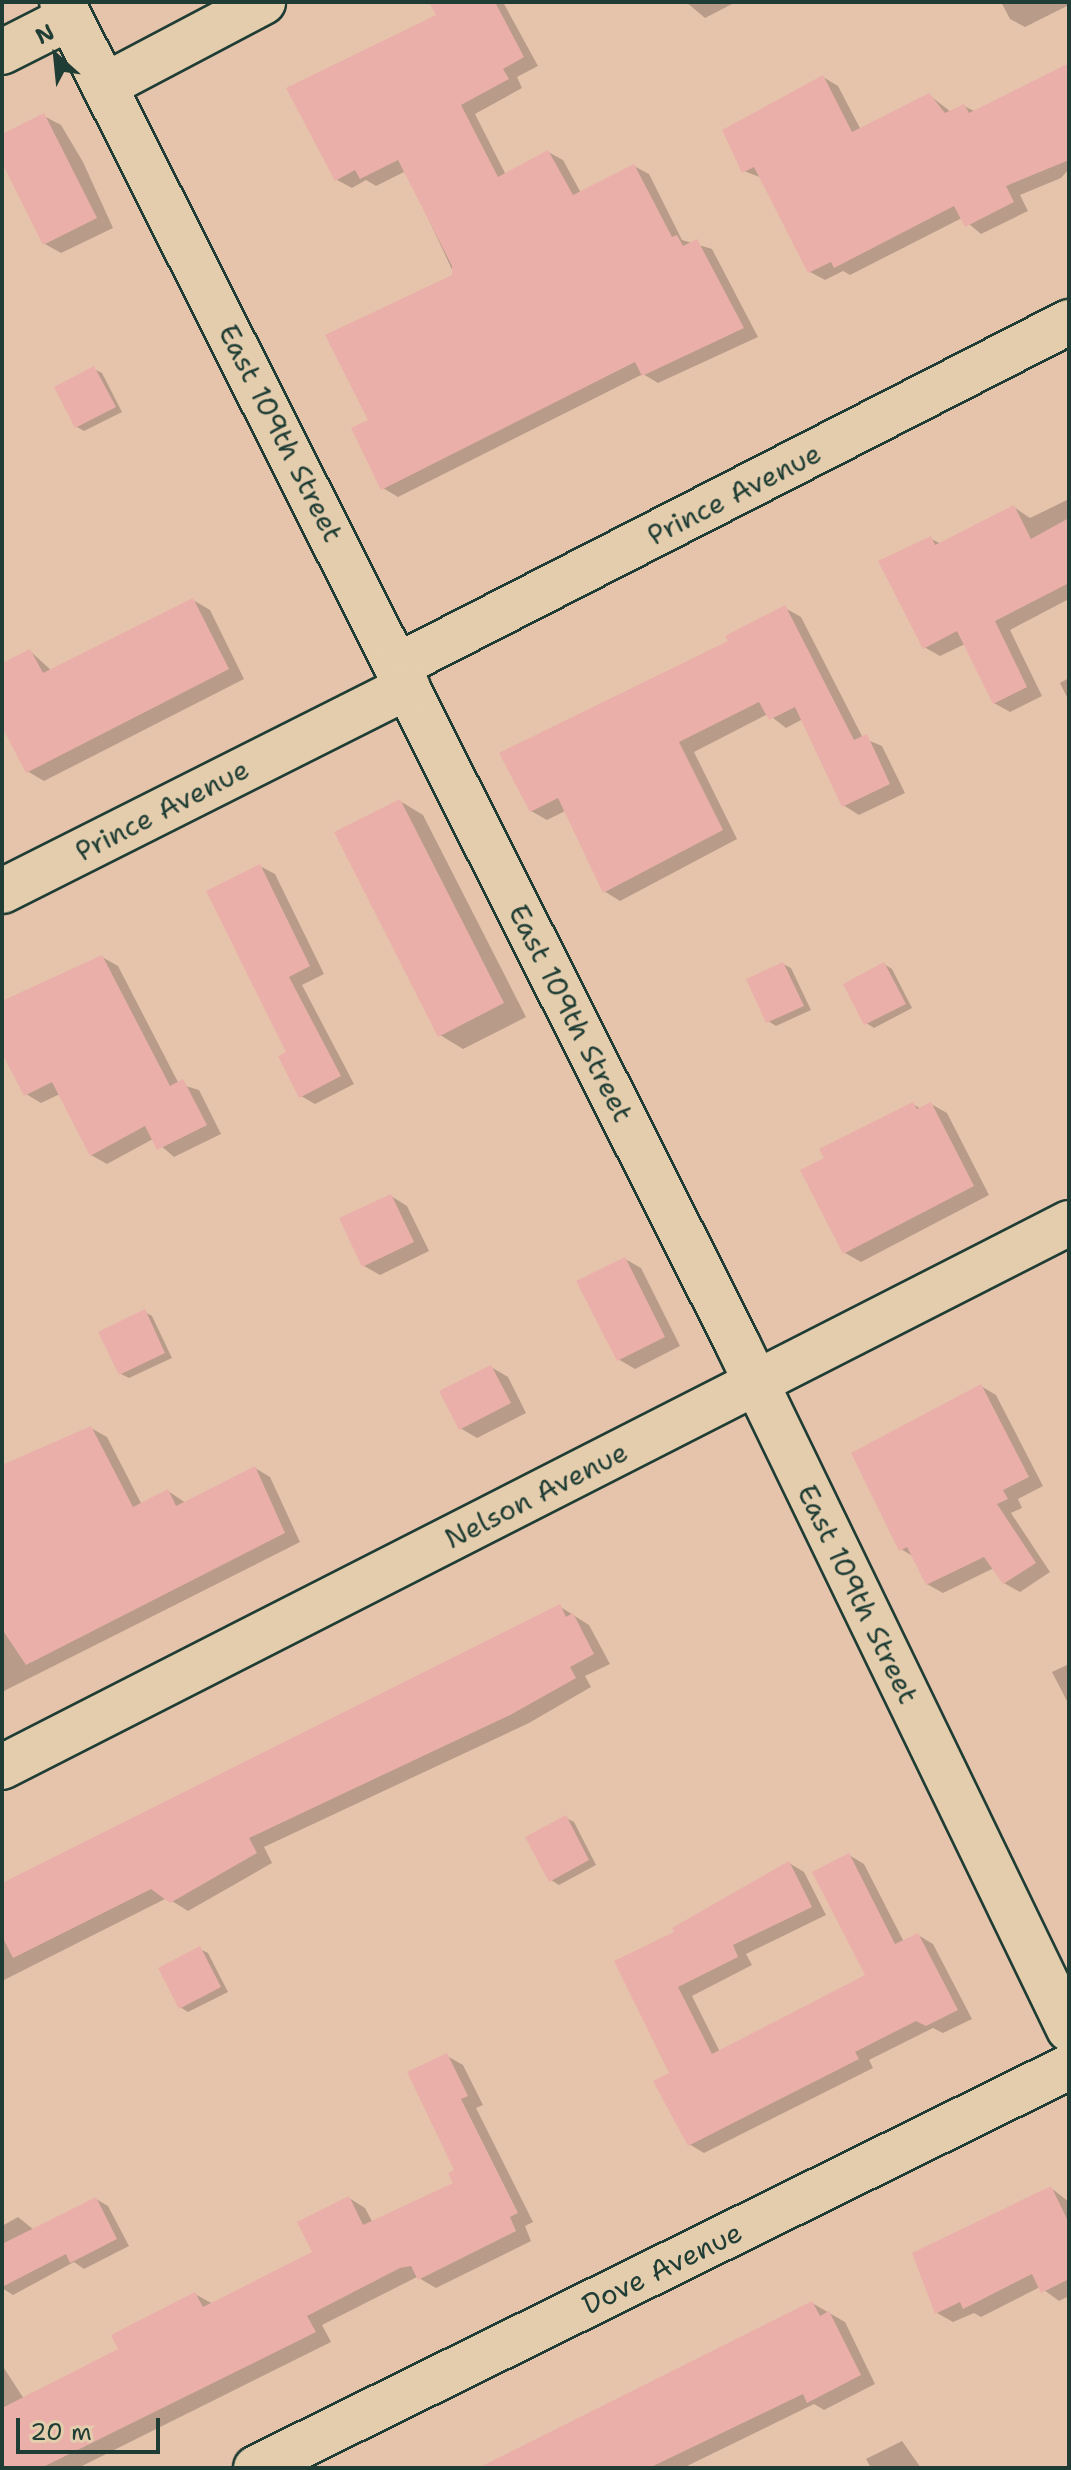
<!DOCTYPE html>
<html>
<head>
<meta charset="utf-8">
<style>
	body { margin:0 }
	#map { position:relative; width:1071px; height:2470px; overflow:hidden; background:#e6c4ac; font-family:"Shantell Sans",sans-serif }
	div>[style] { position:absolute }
	.shadow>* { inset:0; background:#0003 }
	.building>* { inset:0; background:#eaafa9 }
	.roads { filter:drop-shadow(2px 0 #1f3d34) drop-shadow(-2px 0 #1f3d34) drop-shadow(0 2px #1f3d34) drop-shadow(0 -2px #1f3d34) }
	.street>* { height:44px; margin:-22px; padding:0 22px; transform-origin:22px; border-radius:22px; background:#e4cdad }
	span { translate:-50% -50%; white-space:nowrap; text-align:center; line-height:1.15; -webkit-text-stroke:6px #e4cdad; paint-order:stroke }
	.street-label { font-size:28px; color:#1f3d34 }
	.frame { position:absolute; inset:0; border:4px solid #1f3d34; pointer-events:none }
	.north { position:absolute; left:16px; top:16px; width:80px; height:80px; -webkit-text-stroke:6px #e4cdad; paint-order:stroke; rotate:333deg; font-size:22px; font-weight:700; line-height:32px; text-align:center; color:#1f3d34 }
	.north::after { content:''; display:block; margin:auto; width:28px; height:36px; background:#1f3d34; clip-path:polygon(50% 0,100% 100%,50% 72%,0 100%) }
	.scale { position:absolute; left:16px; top:2418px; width:144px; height:36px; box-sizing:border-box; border:4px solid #1f3d34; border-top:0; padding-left:10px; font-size:24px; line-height:28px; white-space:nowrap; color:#1f3d34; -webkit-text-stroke:6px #e4cdad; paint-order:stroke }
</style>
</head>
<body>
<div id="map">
	<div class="shadow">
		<div style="clip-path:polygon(460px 2px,503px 2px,538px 66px,517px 77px,522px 88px,475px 114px,506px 175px,548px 152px,563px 160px,581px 193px,634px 166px,649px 174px,682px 240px,712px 249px,758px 337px,658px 383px,643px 374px,398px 497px,383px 488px,371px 421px,455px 276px,406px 171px,376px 186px,366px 180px,352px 188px,337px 180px,437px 16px)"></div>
		<div style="clip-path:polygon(686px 2px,736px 2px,705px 18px)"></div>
		<div style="clip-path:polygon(1001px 2px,1069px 2px,1069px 5px,1025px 27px,1010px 19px)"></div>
		<div style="clip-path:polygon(1069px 68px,1069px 169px,1061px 178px,1020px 195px,1028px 211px,981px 234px,962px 218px,850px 275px,843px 271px,825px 280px,810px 272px,762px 178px,744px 171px,823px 77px,838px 86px,861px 130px,929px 95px,951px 112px,964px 106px,976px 112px)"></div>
		<div style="clip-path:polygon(44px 116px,61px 125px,83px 162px,113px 228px,61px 253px,45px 244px,2px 158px,2px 136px)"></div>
		<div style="clip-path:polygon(94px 369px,102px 373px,122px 412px,84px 431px,77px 427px)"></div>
		<div style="clip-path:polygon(1069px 499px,1069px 599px,1010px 630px,1042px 696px,1010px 712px,994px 703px,965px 644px,940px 656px,924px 647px,930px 538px,941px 544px,1014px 507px,1030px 518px)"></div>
		<div style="clip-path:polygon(193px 600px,210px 610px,244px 679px,44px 781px,27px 771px,2px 722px,2px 666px,30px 651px,52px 671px)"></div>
		<div style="clip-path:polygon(785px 608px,801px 617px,863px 738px,882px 746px,905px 793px,859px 815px,843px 805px,803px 719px,786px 728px,768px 714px,694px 752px,737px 839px,620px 901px,604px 891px,567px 810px,547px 820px,531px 811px,730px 642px)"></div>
		<div style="clip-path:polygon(1069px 678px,1069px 701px,1060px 683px)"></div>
		<div style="clip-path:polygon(400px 801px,423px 815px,526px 1017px,463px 1049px,440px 1035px)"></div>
		<div style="clip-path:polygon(260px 866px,275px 874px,324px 974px,302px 985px,354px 1084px,315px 1104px,301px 1096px,288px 1053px)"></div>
		<div style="clip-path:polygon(102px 957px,118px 966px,179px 1084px,199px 1090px,221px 1134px,174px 1157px,153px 1139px,107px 1164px,91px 1155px,60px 1094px,41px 1103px,26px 1094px,2px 1049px,2px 1003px)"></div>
		<div style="clip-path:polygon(783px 964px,791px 968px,811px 1010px,776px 1026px,768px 1021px)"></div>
		<div style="clip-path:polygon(884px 964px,892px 969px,912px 1008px,874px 1028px,866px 1023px)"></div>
		<div style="clip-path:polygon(913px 1104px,921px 1109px,931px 1104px,947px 1113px,989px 1195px,861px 1262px,845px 1253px)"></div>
		<div style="clip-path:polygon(391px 1196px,407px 1206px,429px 1251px,380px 1275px,364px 1266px)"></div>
		<div style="clip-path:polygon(625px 1259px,641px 1268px,680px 1346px,635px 1369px,618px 1359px)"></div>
		<div style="clip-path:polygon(145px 1312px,152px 1316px,172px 1358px,129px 1378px,121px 1374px)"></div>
		<div style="clip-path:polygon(491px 1367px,508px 1377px,526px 1413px,477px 1438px,460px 1428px)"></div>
		<div style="clip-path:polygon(981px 1386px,996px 1395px,1043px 1486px,1018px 1499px,1022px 1508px,1011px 1513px,1050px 1572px,1020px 1592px,1004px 1583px,994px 1568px,943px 1593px,927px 1584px,914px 1557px,901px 1549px)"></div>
		<div style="clip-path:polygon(91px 1428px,107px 1437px,142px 1505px,168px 1491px,186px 1503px,255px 1468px,270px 1477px,300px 1542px,2px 1692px,2px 1468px)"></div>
		<div style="clip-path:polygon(559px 1606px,589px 1625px,610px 1664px,585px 1676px,591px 1687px,529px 1723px,264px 1847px,272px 1863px,188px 1911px,167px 1898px,2px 1981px,2px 1885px)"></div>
		<div style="clip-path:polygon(1069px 1664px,1069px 1705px,1052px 1672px)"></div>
		<div style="clip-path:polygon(566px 1818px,574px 1822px,596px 1865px,559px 1885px,551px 1880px)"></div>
		<div style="clip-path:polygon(849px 1855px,864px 1864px,904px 1942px,918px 1935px,933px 1944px,972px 2019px,943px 2033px,933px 2028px,869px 2060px,873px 2068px,704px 2153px,689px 2144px,672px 2074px,677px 1933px,789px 1863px,804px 1872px,826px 1915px,746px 1954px,752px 1965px,692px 1996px,720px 2052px,867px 1976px)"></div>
		<div style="clip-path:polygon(200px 1949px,208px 1953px,228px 1992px,188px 2012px,180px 2007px)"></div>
		<div style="clip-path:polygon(447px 2056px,463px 2065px,483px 2105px,476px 2108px,533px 2222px,525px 2226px,531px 2241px,436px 2288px,417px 2277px,322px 2325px,331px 2342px,78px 2468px,2px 2468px,2px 2365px,24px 2399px,120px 2350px,195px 2294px,213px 2304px,315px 2252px,349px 2198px,365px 2208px,373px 2223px,456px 2184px)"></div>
		<div style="clip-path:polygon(1051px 2188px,1069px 2202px,1069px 2296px,1059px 2301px,1040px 2287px,981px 2317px,974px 2313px,953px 2322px,937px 2313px)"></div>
		<div style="clip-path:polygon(96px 2199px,108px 2206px,129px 2246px,84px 2269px,74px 2262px,13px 2295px,2px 2288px,2px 2226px,18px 2217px,34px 2230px)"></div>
		<div style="clip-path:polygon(812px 2303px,845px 2322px,875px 2384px,824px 2410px,814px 2404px,683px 2468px,491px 2468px)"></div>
		<div style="clip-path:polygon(902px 2441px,921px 2468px,871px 2468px,866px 2459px)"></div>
	</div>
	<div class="building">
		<div style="clip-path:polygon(429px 2px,495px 2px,524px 57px,503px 69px,509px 79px,461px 105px,498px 177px,548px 150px,573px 195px,634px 164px,672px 237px,677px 235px,683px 246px,697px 239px,744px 328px,642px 376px,635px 362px,381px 490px,351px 428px,368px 420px,325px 335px,452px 275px,452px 266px,398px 160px,360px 179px,355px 170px,335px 181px,286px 88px,436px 15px)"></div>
		<div style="clip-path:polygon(1069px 63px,1069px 160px,1006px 186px,1014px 202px,965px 227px,954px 206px,834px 268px,831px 262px,808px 273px,754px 167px,742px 173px,722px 130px,823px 75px,852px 132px,929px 93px,945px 113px,964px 104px,969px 113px)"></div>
		<div style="clip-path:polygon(44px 113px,97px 218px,43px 245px,2px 163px,2px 134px)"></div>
		<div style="clip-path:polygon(94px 366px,116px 407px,75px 428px,54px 387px)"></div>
		<div style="clip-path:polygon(1014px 505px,1031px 539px,1069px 518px,1069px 583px,995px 621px,1027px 687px,993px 704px,957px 631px,923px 649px,878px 561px,931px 536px,935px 545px)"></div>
		<div style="clip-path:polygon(193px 598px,229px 669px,26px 773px,2px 727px,2px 663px,30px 649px,43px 673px)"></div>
		<div style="clip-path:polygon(785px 605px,854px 740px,867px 734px,890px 784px,842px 807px,795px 707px,769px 720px,759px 702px,679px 742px,723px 830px,603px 893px,558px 798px,530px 812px,499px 753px,728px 641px,725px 636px)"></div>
		<div style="clip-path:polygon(400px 799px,504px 1003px,438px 1037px,334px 832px)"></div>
		<div style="clip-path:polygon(260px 864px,310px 966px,289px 977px,341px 1076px,299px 1098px,278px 1056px,286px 1052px,206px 891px)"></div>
		<div style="clip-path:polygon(102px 955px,170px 1086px,183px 1079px,207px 1125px,157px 1150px,145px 1126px,90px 1156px,52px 1082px,24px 1096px,2px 1053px,2px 1001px)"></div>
		<div style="clip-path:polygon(783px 962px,804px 1006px,766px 1023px,746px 979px)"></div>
		<div style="clip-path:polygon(884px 962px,906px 1004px,864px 1025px,843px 984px)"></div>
		<div style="clip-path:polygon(913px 1102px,917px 1109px,931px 1102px,974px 1186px,843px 1254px,800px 1170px,824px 1158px,819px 1149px)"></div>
		<div style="clip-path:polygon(391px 1194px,414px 1242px,362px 1267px,339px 1218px)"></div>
		<div style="clip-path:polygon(625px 1257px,665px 1337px,617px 1361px,576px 1281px)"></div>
		<div style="clip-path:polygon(145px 1309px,165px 1353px,119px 1375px,98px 1332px)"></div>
		<div style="clip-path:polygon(491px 1365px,511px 1403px,459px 1430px,439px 1391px)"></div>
		<div style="clip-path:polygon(981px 1384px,1029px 1477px,1003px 1490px,1008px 1499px,997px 1504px,1036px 1563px,1003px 1584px,984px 1557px,926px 1585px,907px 1547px,899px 1551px,851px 1453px)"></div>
		<div style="clip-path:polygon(91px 1426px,133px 1507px,168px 1489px,176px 1506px,255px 1466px,285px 1533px,26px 1665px,2px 1629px,2px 1465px)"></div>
		<div style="clip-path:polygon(560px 1604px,566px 1617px,573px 1613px,594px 1654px,570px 1667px,576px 1678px,512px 1714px,249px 1838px,257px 1853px,170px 1903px,151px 1889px,13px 1958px,2px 1936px,2px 1883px)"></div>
		<div style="clip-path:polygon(566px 1815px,589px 1860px,549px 1882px,525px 1837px)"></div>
		<div style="clip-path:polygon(849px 1853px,895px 1944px,918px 1933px,958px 2010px,926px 2026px,916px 2021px,855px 2052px,859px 2059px,688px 2146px,653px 2081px,669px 2073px,614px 1961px,674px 1932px,672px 1928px,789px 1861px,812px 1907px,733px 1945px,738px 1957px,678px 1987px,712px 2054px,865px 1975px,812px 1872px)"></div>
		<div style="clip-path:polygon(200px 1946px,221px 1987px,179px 2009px,158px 1968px)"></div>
		<div style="clip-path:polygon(447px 2053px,468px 2096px,461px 2099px,518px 2213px,510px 2217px,516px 2231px,418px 2280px,411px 2266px,400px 2268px,307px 2316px,316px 2332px,41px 2468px,2px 2468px,2px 2408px,118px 2349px,111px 2335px,195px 2292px,203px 2307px,312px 2252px,297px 2222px,349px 2196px,363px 2225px,453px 2183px,448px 2173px,454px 2170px,407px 2072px)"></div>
		<div style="clip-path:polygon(1051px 2186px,1069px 2223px,1069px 2279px,1041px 2293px,1032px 2274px,963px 2309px,960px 2302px,935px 2314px,912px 2253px)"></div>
		<div style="clip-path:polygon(96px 2197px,117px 2239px,70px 2263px,66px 2254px,2px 2287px,2px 2244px)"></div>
		<div style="clip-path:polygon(812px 2301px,820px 2316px,829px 2311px,861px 2375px,807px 2403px,803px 2394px,649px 2468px,478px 2468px)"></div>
	</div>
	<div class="roads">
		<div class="street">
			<div style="left:62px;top:2px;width:1504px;rotate:63.28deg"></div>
			<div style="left:738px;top:1345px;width:760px;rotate:64.18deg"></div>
			<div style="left:2px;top:52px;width:75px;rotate:-26.9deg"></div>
			<div style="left:104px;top:86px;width:180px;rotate:-27.8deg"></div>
			<div style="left:399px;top:665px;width:753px;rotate:-27.11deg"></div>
			<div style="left:2px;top:891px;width:454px;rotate:-26.7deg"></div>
			<div style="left:2px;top:1767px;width:1198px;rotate:-27.01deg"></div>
			<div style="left:256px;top:2468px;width:907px;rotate:-26.25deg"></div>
		</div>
	</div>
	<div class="street-label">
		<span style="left:281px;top:433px;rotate:63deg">East 109th Street</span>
		<span style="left:734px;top:494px;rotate:-27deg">Prince Avenue</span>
		<span style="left:162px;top:810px;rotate:-27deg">Prince Avenue</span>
		<span style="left:571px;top:1013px;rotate:63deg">East 109th Street</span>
		<span style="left:536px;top:1495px;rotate:-27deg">Nelson Avenue</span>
		<span style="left:858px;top:1594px;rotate:64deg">East 109th Street</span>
		<span style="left:662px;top:2268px;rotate:-26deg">Dove Avenue</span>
	</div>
	<div class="frame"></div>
	<div class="north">N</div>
	<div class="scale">20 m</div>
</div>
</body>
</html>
